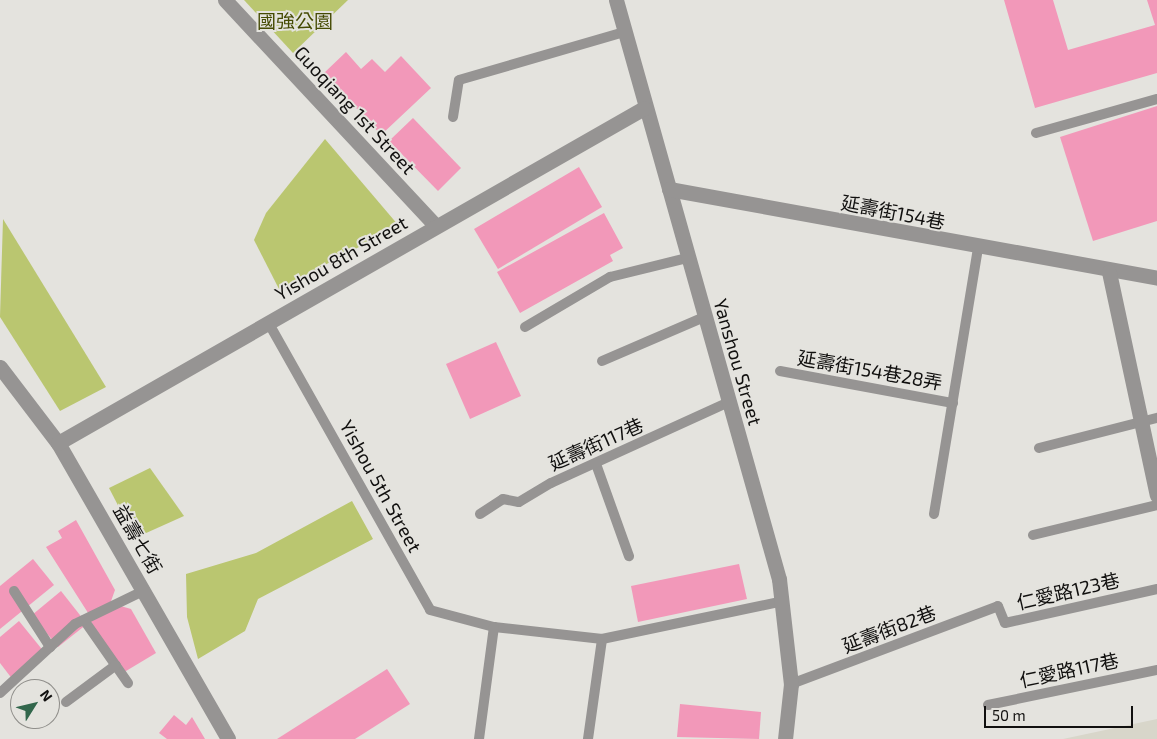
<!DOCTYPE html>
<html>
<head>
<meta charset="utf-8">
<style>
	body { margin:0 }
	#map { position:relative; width:1157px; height:739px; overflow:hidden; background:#e4e3de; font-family:"Exo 2","Noto Sans TC",sans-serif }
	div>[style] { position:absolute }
	.built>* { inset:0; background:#d8d6ca }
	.green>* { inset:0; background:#bac670 }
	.building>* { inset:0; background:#f298b9 }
	.lane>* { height:10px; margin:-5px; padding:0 5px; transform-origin:5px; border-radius:5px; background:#969493 }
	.street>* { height:15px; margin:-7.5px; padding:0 7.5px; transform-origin:7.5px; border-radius:7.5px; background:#969493 }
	span { translate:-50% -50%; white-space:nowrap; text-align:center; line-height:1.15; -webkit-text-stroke:4px #e4e3de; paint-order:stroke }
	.park-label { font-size:19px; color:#454b04 }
	.street-label { font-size:19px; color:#11100f }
	.north { position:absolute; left:10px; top:679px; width:50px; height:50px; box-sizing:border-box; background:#e4e3de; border:1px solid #908f8b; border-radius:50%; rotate:54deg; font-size:14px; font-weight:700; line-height:20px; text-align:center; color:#11100f }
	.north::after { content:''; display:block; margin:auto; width:18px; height:22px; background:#32674c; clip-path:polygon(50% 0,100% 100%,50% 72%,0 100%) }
	.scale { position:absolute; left:984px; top:706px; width:149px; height:22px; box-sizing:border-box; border:2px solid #11100f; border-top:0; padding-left:6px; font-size:15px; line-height:18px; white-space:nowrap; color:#11100f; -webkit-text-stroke:4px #e4e3de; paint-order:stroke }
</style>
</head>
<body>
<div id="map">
	<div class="built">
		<div style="clip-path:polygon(1157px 719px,1157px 739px,1063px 739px)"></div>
	</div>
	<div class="green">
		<div style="clip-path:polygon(244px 0,348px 0,293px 53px)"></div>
		<div style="clip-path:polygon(325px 139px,399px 226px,279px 289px,254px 240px,266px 213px)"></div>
		<div style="clip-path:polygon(3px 219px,106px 387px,60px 411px,0 317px)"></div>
		<div style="clip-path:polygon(150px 468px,184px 516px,135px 538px,109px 488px)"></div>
		<div style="clip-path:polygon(352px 501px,373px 539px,258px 599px,245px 631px,198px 659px,187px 617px,186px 574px,256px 553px)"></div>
	</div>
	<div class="building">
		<div style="clip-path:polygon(1004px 0,1053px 0,1068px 50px,1155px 25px,1147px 0,1157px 0,1157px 73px,1035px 108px)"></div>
		<div style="clip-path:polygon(346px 52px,361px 69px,372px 59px,385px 72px,401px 56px,431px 88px,381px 135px,324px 73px)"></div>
		<div style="clip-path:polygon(1157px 106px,1157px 221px,1093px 241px,1060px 137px)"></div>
		<div style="clip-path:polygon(413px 118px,461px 168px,438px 191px,389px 141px)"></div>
		<div style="clip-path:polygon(579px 167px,602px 207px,498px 269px,474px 229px)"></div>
		<div style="clip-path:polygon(604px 213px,623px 248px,610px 255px,613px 261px,520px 313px,497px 272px)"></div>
		<div style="clip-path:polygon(496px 342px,521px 396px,470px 419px,446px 364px)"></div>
		<div style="clip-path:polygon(76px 520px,115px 590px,110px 604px,90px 616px,46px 547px,62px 538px,58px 531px)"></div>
		<div style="clip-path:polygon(33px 559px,54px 585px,0 629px,0 586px)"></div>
		<div style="clip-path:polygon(739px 564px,747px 599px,638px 622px,631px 586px)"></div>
		<div style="clip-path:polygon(61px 591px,87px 624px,58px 647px,32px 615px)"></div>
		<div style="clip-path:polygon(117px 605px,131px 609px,156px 653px,121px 674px,90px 620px)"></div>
		<div style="clip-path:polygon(19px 621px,45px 653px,13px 680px,0 663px,0 637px)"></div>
		<div style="clip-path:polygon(387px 669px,410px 704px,355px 739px,277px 739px)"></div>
		<div style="clip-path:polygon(680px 704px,761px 712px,759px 739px,677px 737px)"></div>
		<div style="clip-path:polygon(174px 715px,186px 725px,192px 717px,205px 739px,167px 739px,159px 733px)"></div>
	</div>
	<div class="lane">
		<div style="left:453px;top:117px;width:37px;rotate:-81deg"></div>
		<div style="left:459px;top:80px;width:172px;rotate:-16.2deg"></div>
		<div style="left:1036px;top:133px;width:126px;rotate:-15.7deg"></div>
		<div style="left:268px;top:322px;width:330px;rotate:60.6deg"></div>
		<div style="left:430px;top:610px;width:66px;rotate:14.9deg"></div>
		<div style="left:494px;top:627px;width:109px;rotate:6.3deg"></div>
		<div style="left:602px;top:639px;width:186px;rotate:-11.8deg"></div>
		<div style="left:525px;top:327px;width:99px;rotate:-30.5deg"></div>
		<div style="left:610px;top:277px;width:79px;rotate:-13.9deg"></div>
		<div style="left:602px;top:361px;width:111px;rotate:-23.3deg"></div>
		<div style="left:780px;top:371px;width:176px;rotate:10.5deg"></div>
		<div style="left:1039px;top:448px;width:122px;rotate:-14.3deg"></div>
		<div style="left:596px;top:464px;width:98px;rotate:70.3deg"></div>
		<div style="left:480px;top:514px;width:27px;rotate:-33deg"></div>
		<div style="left:503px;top:499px;width:16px;rotate:11deg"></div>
		<div style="left:519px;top:502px;width:37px;rotate:-31deg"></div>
		<div style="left:551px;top:483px;width:196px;rotate:-24.5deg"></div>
		<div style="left:934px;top:514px;width:270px;rotate:-80.6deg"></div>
		<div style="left:1033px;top:535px;width:128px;rotate:-13.6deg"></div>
		<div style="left:14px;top:591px;width:67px;rotate:57.3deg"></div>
		<div style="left:84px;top:620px;width:77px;rotate:55.1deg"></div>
		<div style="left:791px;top:684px;width:221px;rotate:-20.6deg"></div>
		<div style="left:998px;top:606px;width:18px;rotate:68deg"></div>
		<div style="left:1005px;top:623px;width:156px;rotate:-12.6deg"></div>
		<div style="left:0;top:693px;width:102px;rotate:-42.6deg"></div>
		<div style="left:75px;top:624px;width:78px;rotate:-25.9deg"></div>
		<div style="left:66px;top:702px;width:62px;rotate:-36.5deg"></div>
		<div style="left:988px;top:705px;width:173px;rotate:-11.7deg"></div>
		<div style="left:479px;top:739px;width:113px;rotate:-82.4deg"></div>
		<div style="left:588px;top:739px;width:101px;rotate:-82deg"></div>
	</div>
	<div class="street">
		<div style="left:225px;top:0;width:309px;rotate:47deg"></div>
		<div style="left:616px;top:0;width:602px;rotate:74.28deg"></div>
		<div style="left:779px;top:579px;width:106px;rotate:83.5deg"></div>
		<div style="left:791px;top:684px;width:55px;rotate:96.2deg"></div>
		<div style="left:669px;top:189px;width:496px;rotate:10.3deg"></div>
		<div style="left:1109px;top:272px;width:228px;rotate:77.9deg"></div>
		<div style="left:0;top:367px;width:96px;rotate:52.7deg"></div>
		<div style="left:58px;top:443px;width:341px;rotate:60.1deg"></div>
		<div style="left:58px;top:443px;width:675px;rotate:-29.76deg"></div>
	</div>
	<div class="park-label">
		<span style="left:295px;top:21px">國強公園</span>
	</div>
	<div class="street-label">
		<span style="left:355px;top:110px;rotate:47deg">Guoqiang 1st Street</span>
		<span style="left:893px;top:212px;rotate:11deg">延壽街154巷</span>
		<span style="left:341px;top:258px;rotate:-30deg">Yishou 8th Street</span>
		<span style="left:738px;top:362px;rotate:74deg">Yanshou Street</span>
		<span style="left:870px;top:370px;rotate:10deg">延壽街154巷28弄</span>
		<span style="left:596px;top:444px;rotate:-24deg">延壽街117巷</span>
		<span style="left:381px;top:486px;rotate:61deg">Yishou 5th Street</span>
		<span style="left:138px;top:539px;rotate:60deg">益壽七街</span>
		<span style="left:1068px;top:591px;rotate:-13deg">仁愛路123巷</span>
		<span style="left:889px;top:629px;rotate:-21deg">延壽街82巷</span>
		<span style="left:1069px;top:670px;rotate:-12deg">仁愛路117巷</span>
	</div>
	<div class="north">N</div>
	<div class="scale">50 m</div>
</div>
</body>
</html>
